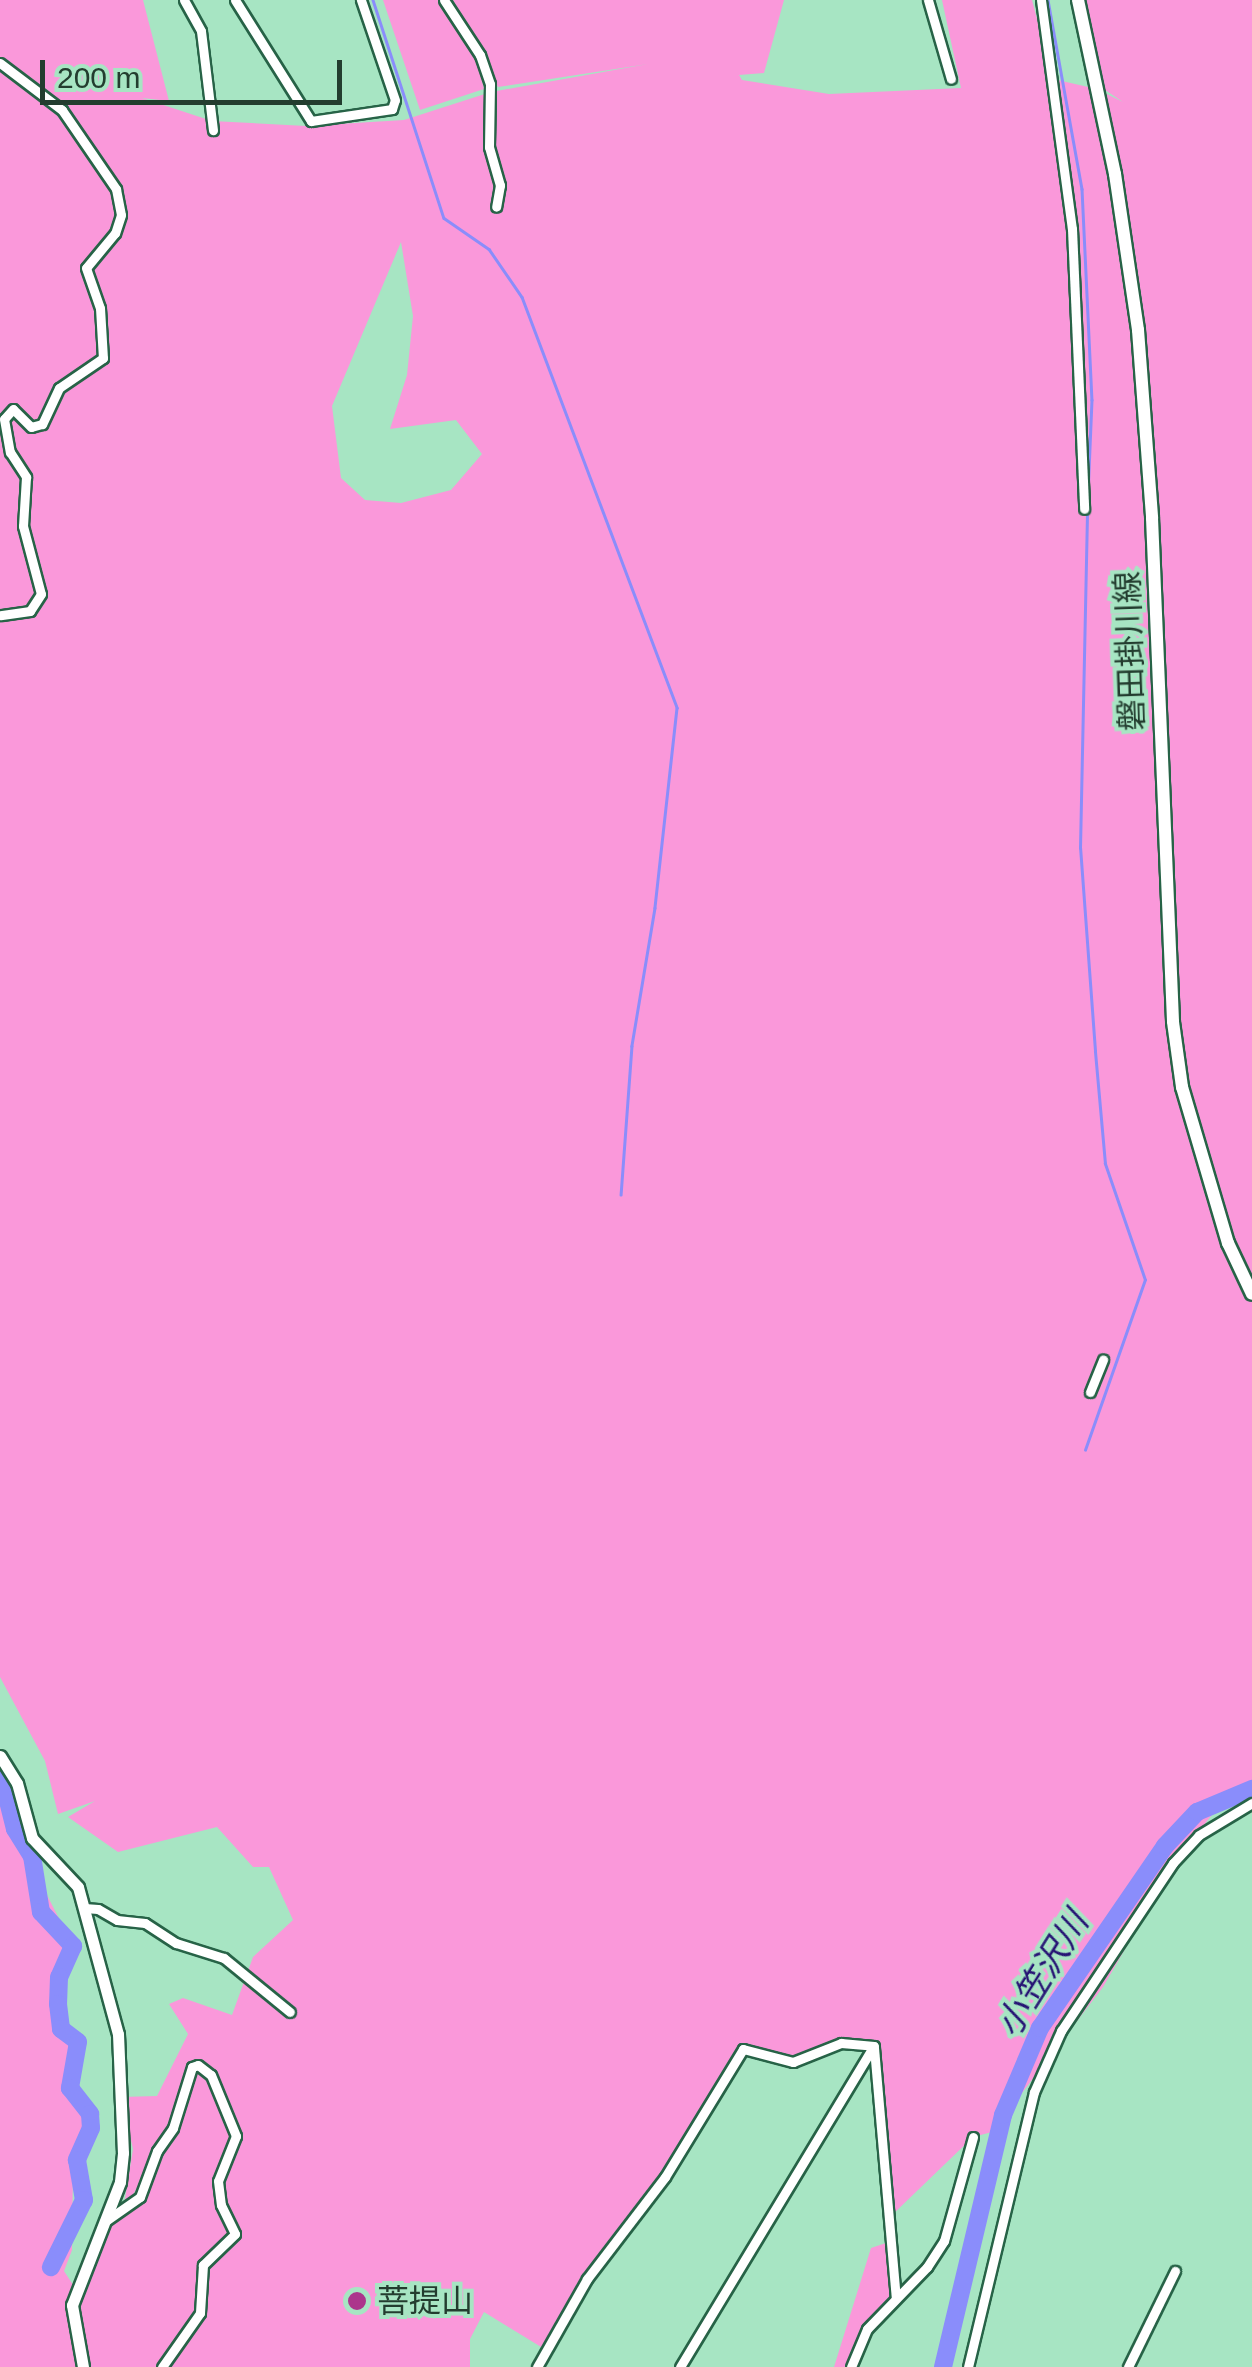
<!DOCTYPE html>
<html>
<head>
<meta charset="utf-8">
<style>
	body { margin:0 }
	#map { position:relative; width:1252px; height:2367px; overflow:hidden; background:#a7e5c3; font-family:Helvetica,"Noto Sans JP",sans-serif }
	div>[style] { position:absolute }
	.green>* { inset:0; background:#fa98da }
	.stream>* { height:2.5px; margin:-1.25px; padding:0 1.25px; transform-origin:1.25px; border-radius:1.25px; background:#8a8dfb }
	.river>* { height:18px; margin:-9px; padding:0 9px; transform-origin:9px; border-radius:9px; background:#8a8dfb }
	.roads { filter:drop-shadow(2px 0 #276347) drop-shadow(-2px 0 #276347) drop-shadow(0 2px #276347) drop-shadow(0 -2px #276347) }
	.minor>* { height:9px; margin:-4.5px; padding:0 4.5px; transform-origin:4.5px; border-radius:4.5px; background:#fff }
	.tertiary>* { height:11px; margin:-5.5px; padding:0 5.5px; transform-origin:5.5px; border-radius:5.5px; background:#fff }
	.secondary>* { height:12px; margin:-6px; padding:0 6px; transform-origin:6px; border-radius:6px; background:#fff }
	.dots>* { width:28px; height:28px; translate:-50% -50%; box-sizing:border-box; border:5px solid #a7e5c3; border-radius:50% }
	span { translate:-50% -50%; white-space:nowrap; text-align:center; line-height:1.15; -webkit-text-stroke:8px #a7e5c3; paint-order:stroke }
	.street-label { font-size:32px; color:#233d2f }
	.poi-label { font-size:32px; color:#233d2f }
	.left { translate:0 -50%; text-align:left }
	.water-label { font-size:35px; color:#261374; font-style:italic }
	.scale { position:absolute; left:40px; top:60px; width:302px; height:45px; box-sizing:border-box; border:5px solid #233d2f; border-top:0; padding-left:12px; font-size:30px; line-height:35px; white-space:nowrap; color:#233d2f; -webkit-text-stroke:8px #a7e5c3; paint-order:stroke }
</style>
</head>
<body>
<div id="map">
	<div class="green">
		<div style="clip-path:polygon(evenodd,0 0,143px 0,169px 101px,142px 98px,212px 121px,306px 126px,404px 120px,491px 92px,648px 64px,498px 87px,453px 0,784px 0,764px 73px,739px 75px,742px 80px,829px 94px,961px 88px,942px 0,1032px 0,1053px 79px,1097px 89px,1123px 102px,1096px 84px,1083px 0,1252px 0,1252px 1811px,1223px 1801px,1179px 1856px,1103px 1987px,992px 2132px,973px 2137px,891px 2216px,874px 2046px,843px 2043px,793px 2062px,743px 2050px,665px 2177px,587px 2279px,546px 2350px,484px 2312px,470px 2339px,470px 2367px,0 2367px,0 1803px,73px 1946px,52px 2005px,78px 2042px,70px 2088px,96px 2118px,73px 2165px,72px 2250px,64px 2271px,77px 2291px,106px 2223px,124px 2205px,133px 2149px,121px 2097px,157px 2096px,188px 2034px,169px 2004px,183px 1998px,232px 2015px,253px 1957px,293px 1920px,269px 1867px,253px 1867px,217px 1827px,118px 1852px,68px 1817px,95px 1801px,58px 1814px,45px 1761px,0 1677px,0 0,401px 242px,413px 316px,407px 375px,390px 429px,456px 420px,482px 454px,451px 490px,401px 503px,365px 500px,341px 478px,332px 406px,401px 242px,0 0,181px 2100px,187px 2102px,148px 2183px,131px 2199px,181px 2100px)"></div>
		<div style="clip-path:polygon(383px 0,445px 0,471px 38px,484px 89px,420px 110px)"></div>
		<div style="clip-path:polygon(889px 2242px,895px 2293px,861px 2329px,853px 2367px,834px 2367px,871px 2248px)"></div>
	</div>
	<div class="stream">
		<div style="left:373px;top:0;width:229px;rotate:72deg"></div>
		<div style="left:444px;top:218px;width:55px;rotate:34.6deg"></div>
		<div style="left:489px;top:249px;width:58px;rotate:55.5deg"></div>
		<div style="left:522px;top:297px;width:439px;rotate:69.3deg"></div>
		<div style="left:677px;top:708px;width:201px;rotate:96.3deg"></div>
		<div style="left:655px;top:908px;width:140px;rotate:99.5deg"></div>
		<div style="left:632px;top:1046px;width:149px;rotate:94.2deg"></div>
		<div style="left:1048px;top:0;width:192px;rotate:79.8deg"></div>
		<div style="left:1082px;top:189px;width:211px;rotate:87.3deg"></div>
		<div style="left:1092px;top:400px;width:96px;rotate:92.4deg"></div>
		<div style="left:1085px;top:1450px;width:180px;rotate:-70.6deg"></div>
		<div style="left:1145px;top:1280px;width:123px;rotate:-109deg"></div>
		<div style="left:1105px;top:1164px;width:113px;rotate:-95.1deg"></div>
		<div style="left:1095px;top:1051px;width:204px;rotate:-94.2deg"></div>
		<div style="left:1080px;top:848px;width:339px;rotate:-88.8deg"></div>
	</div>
	<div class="river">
		<div style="left:0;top:1769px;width:62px;rotate:76deg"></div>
		<div style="left:15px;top:1829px;width:32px;rotate:58deg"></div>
		<div style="left:32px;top:1856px;width:57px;rotate:80.9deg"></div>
		<div style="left:41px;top:1912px;width:47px;rotate:46.7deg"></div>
		<div style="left:73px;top:1946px;width:34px;rotate:114deg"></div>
		<div style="left:59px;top:1977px;width:27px;rotate:92deg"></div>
		<div style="left:58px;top:2004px;width:25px;rotate:83deg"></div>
		<div style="left:61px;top:2029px;width:21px;rotate:37deg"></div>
		<div style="left:78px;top:2042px;width:47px;rotate:99.9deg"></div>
		<div style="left:70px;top:2088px;width:33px;rotate:52deg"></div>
		<div style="left:90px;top:2114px;width:14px;rotate:86deg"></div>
		<div style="left:91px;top:2128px;width:35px;rotate:114deg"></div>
		<div style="left:77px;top:2160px;width:41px;rotate:80.1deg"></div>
		<div style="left:84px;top:2200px;width:75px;rotate:116.2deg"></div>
		<div style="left:943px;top:2367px;width:259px;rotate:-76.6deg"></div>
		<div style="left:1003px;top:2115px;width:95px;rotate:-67deg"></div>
		<div style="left:1040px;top:2028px;width:221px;rotate:-55.5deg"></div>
		<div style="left:1165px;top:1846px;width:47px;rotate:-46.7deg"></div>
		<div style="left:1197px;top:1812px;width:60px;rotate:-22.7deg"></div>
	</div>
	<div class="roads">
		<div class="minor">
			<div style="left:184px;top:0;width:35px;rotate:61deg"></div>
			<div style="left:201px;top:31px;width:100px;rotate:83.1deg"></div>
			<div style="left:235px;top:0;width:143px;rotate:57.9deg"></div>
			<div style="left:311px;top:121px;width:82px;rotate:-8.4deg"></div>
			<div style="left:392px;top:109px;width:9px;rotate:-72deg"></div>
			<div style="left:395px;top:100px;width:106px;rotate:-108.8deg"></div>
			<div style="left:444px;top:0;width:66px;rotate:56.8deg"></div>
			<div style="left:480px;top:55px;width:31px;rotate:71deg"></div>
			<div style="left:490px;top:84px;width:63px;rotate:90.9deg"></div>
			<div style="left:489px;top:147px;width:40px;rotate:74deg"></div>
			<div style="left:500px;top:185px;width:22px;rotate:100deg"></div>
			<div style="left:928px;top:0;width:82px;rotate:73.8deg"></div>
			<div style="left:1041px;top:0;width:231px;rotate:82.3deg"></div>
			<div style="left:1072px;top:229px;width:280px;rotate:87.5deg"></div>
			<div style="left:0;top:63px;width:78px;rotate:37.2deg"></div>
			<div style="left:62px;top:110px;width:96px;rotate:55.6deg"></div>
			<div style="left:116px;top:189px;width:26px;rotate:79deg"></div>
			<div style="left:121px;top:215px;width:19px;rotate:108deg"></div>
			<div style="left:115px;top:233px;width:45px;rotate:129.6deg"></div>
			<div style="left:86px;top:268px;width:42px;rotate:70.7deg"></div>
			<div style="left:100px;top:308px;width:50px;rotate:86.6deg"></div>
			<div style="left:103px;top:358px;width:53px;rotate:145.7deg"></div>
			<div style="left:59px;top:388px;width:40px;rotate:115deg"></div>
			<div style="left:42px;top:424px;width:11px;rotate:165deg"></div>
			<div style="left:31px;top:427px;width:25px;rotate:-135deg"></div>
			<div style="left:13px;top:409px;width:13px;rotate:132deg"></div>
			<div style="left:4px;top:419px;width:34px;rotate:80deg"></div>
			<div style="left:10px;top:452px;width:30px;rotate:57deg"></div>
			<div style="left:26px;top:477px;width:49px;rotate:93.5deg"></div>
			<div style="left:23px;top:526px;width:70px;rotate:75.2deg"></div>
			<div style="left:41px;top:594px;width:20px;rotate:123deg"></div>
			<div style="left:30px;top:611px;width:30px;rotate:172deg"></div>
			<div style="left:1090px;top:1392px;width:35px;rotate:-68deg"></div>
			<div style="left:84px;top:1908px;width:14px;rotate:4deg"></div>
			<div style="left:98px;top:1909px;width:22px;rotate:30deg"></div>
			<div style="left:117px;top:1920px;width:28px;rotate:6deg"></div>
			<div style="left:145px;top:1923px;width:37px;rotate:33deg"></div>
			<div style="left:176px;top:1943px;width:50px;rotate:17.4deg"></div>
			<div style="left:224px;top:1958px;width:85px;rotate:39.3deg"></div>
			<div style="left:874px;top:2048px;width:250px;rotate:85deg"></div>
			<div style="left:107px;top:2220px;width:40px;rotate:-34.9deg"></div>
			<div style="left:140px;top:2197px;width:49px;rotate:-69.7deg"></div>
			<div style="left:157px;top:2151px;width:28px;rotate:-55deg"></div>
			<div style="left:173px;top:2128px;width:64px;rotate:-72.7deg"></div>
			<div style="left:192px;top:2067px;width:6px;rotate:-18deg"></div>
			<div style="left:198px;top:2065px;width:16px;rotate:38deg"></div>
			<div style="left:211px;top:2075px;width:66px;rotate:67.7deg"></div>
			<div style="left:236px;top:2136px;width:48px;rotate:111.8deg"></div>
			<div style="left:218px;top:2181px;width:24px;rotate:83deg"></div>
			<div style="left:221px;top:2205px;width:32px;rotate:64deg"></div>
			<div style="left:235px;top:2234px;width:45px;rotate:135.9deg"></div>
			<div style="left:203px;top:2265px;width:48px;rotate:93.6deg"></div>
			<div style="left:200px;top:2313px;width:66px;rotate:125.1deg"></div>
			<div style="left:537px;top:2367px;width:101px;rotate:-60.4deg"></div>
			<div style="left:587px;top:2279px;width:128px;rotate:-52.6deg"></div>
			<div style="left:665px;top:2177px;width:150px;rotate:-58.6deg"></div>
			<div style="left:743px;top:2049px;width:52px;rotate:14.6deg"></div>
			<div style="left:793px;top:2062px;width:52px;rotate:-21.6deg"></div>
			<div style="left:841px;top:2043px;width:33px;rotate:5deg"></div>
			<div style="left:680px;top:2367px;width:375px;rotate:-58.9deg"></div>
			<div style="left:851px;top:2367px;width:41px;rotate:-67.2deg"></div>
			<div style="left:867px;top:2329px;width:86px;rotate:-45.9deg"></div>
			<div style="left:927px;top:2267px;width:31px;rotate:-57deg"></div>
			<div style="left:944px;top:2241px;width:108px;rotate:-74.4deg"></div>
			<div style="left:968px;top:2367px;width:283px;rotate:-76.5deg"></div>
			<div style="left:1034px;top:2092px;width:67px;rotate:-66.1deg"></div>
			<div style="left:1061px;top:2031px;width:202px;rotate:-56.3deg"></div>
			<div style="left:1173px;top:1863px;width:38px;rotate:-47deg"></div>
			<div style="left:1199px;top:1835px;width:62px;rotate:-31.1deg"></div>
			<div style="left:1128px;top:2367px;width:107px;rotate:-63.9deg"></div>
		</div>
		<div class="tertiary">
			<div style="left:0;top:1756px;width:32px;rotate:58deg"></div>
			<div style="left:17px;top:1783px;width:57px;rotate:74.7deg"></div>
			<div style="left:32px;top:1838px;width:67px;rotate:46.8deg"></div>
			<div style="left:78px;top:1887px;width:152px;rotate:74.8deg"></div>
			<div style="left:118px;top:2034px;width:119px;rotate:87.6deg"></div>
			<div style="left:123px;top:2153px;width:29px;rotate:96deg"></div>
			<div style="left:120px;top:2182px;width:132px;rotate:111.3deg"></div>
			<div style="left:72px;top:2305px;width:63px;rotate:79.9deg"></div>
		</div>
		<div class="secondary">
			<div style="left:1078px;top:0;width:178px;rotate:78deg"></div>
			<div style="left:1115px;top:174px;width:158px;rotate:81.6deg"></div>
			<div style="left:1138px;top:330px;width:189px;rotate:85.7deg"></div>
			<div style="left:1152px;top:518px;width:504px;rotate:87.61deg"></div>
			<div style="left:1173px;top:1022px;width:66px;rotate:82.1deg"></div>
			<div style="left:1182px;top:1087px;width:163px;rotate:73.6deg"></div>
			<div style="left:1228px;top:1243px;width:56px;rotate:64.8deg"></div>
		</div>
	</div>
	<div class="dots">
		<div style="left:357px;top:2301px;background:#ac358c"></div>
	</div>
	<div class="street-label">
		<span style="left:1130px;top:651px;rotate:-92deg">磐田掛川線</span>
	</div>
	<div class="poi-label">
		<span class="left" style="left:377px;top:2301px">菩提山</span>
	</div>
	<div class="water-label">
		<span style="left:1042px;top:1974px;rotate:-58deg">小笠沢川</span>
	</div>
	<div class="scale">200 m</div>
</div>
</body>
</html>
